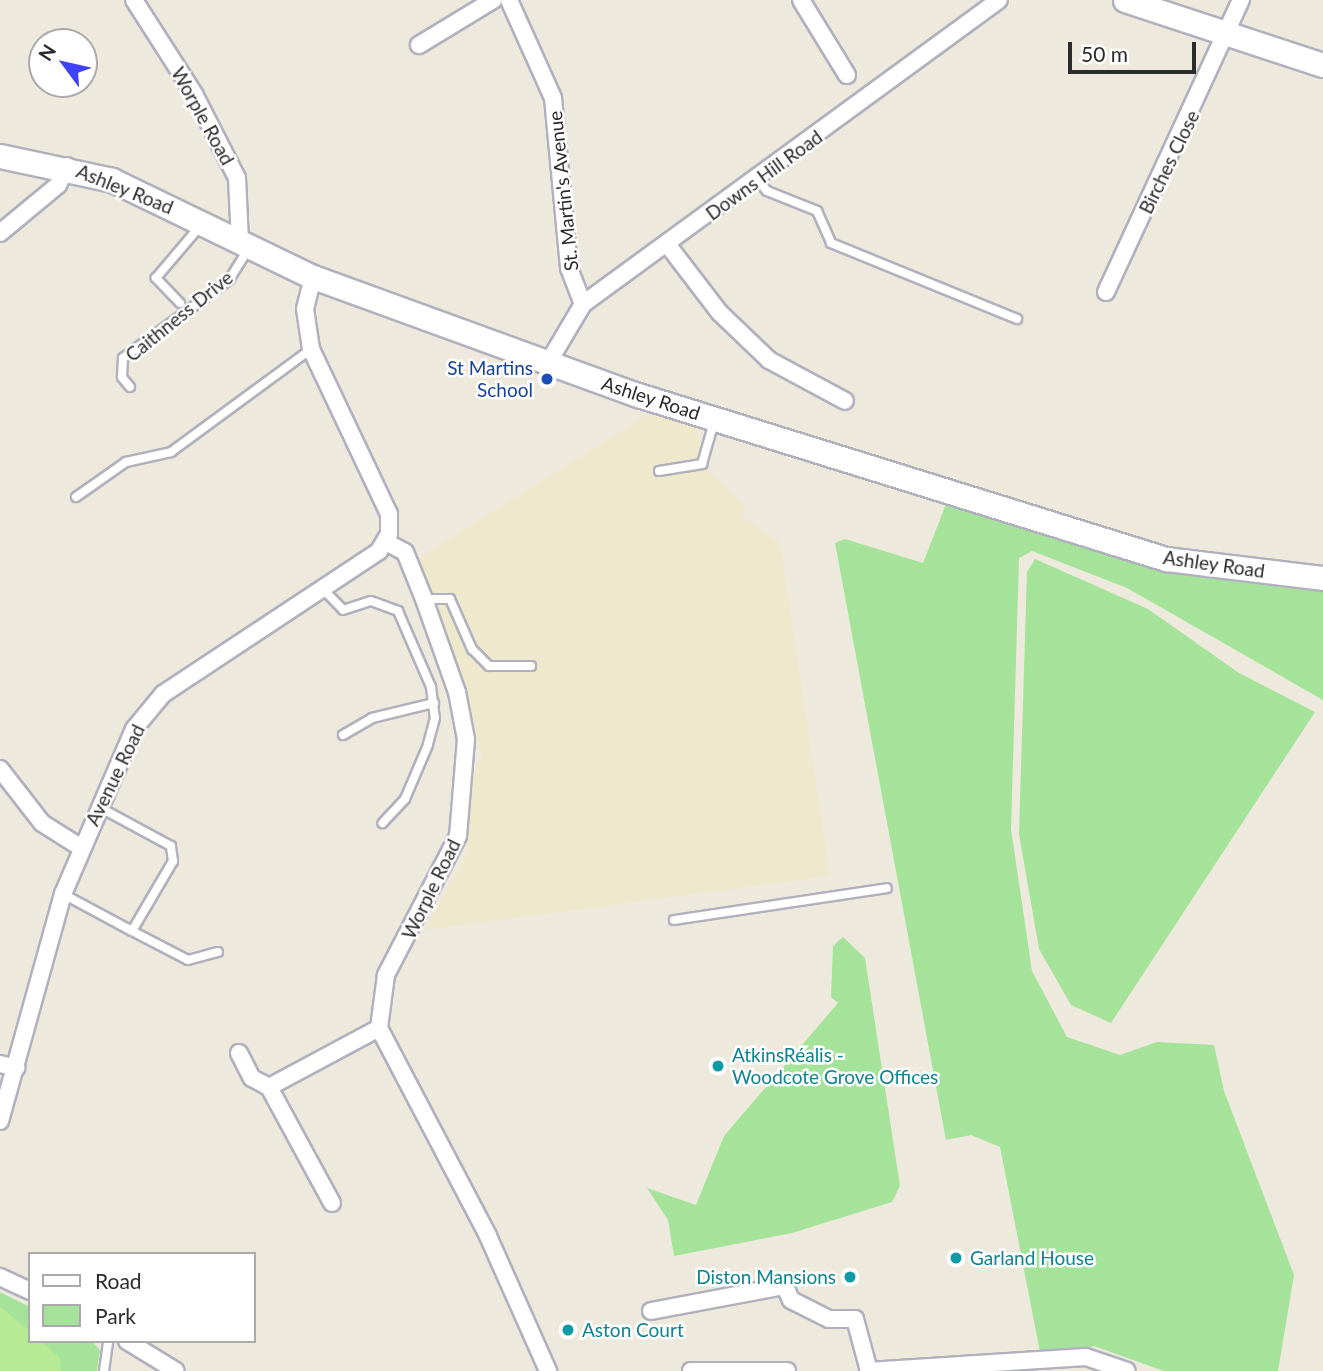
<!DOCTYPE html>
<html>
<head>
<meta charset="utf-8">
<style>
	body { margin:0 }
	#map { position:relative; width:1323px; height:1371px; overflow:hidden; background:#ede9dd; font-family:Lato,sans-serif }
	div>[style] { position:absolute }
	.education>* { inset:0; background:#eee9cd }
	.green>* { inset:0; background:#a6e39a }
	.pitch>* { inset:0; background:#b8ea96 }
	.roads { filter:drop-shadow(2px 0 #b1b1be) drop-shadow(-2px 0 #b1b1be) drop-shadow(0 2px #b1b1be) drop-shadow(0 -2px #b1b1be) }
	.lane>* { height:8px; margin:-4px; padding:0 4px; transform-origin:4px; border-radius:4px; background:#fff }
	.street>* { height:16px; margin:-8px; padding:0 8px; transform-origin:8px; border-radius:8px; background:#fff }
	.secondary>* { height:23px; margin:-11.5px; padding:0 11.5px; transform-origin:11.5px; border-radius:11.5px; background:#fff }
	.dots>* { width:19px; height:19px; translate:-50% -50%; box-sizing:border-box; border:4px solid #fff; border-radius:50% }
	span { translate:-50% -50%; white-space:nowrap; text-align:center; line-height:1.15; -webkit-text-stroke:5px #fff; paint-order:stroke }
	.street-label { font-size:19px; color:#2b2b2b }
	.transit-label { font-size:19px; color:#164399 }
	.right { translate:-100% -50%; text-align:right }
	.culture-label { font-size:19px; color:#0d838f }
	.left { translate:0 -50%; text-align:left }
	.legend { position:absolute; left:28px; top:1252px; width:228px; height:91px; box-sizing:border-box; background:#fff; border:2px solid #aaa; margin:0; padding:9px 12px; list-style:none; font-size:21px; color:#2b2b2b }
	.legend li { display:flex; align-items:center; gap:14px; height:35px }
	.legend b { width:35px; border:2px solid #aaa }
	.north { position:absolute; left:28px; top:28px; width:70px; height:70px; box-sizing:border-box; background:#fff; border:2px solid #aaa; border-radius:50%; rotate:303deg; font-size:19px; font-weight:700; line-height:28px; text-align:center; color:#2b2b2b }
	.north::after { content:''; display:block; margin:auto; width:24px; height:32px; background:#3e41f8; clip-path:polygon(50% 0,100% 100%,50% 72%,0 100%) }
	.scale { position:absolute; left:1068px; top:42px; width:128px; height:32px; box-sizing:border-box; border:4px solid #2b2b2b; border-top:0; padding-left:9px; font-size:21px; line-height:24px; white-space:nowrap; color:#2b2b2b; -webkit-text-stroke:5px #fff; paint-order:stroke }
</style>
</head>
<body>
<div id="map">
	<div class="education">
		<div style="clip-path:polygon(652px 412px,697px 427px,705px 468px,745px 506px,741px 516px,780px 543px,830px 876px,425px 930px,467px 854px,473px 771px,482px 757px,419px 558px)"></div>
	</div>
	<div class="green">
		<div style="clip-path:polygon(948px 499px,1323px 589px,1323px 700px,1127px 588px,1032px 551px,1019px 558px,1011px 829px,1032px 971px,1067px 1037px,1120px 1055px,1157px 1042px,1214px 1045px,1224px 1091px,1294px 1275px,1278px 1371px,1164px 1371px,1094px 1346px,1042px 1362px,1000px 1147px,971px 1135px,946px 1140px,835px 543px,845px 539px,923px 563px)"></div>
		<div style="clip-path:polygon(1035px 559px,1148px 609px,1239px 673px,1315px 712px,1111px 1023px,1071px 1005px,1039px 949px,1019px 834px,1027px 572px)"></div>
		<div style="clip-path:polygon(843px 937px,865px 958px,900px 1186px,892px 1202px,792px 1233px,674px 1256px,668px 1220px,647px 1188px,696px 1205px,724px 1136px,838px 1003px,831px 997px,833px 946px)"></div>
		<div style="clip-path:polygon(0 1292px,30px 1307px,30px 1341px,92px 1341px,100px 1350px,97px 1371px,0 1371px)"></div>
	</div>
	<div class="pitch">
		<div style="clip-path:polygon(0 1307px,30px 1331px,30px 1341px,41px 1341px,60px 1358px,61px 1371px,0 1371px)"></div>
	</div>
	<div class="roads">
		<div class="lane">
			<div style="left:758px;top:180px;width:14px;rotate:51deg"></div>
			<div style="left:767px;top:191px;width:54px;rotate:21.8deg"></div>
			<div style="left:817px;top:211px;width:35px;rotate:66deg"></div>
			<div style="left:831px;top:243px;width:201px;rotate:22.2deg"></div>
			<div style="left:180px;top:303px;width:35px;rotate:-134deg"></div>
			<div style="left:156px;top:278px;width:70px;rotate:-49.7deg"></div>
			<div style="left:130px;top:387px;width:13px;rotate:-129deg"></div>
			<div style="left:122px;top:377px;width:19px;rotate:-87deg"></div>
			<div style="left:123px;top:358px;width:132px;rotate:-36.3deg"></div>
			<div style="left:229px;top:280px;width:36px;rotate:-58deg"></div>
			<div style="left:659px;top:471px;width:44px;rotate:-9.2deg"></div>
			<div style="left:702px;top:464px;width:44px;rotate:-74.1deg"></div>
			<div style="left:76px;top:497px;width:61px;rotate:-35deg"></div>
			<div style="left:126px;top:462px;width:46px;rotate:-12.5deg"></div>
			<div style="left:171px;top:452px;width:174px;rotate:-36.3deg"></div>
			<div style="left:322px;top:588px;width:30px;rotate:46deg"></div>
			<div style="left:343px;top:610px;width:29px;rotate:-18deg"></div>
			<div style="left:371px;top:601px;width:29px;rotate:20deg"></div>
			<div style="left:398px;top:611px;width:83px;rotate:66.5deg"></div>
			<div style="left:431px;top:687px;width:31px;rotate:83deg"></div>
			<div style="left:435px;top:718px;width:28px;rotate:105deg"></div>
			<div style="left:428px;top:745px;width:59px;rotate:113.1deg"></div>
			<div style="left:405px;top:799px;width:33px;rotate:133deg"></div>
			<div style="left:424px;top:599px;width:26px"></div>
			<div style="left:450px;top:599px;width:55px;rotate:66.3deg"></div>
			<div style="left:472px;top:649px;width:24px;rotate:45deg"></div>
			<div style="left:489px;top:666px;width:42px"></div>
			<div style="left:343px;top:735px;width:34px;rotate:-30deg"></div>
			<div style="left:372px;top:718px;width:64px;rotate:-13.6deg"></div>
			<div style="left:63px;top:894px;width:78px;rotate:28.2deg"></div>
			<div style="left:132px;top:931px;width:81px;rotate:-59.6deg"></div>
			<div style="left:173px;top:861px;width:15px;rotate:-98deg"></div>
			<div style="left:171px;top:846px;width:82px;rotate:-151.6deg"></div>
			<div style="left:674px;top:920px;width:215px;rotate:-8.5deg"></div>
			<div style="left:132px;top:931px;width:63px;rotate:27.4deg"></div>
			<div style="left:188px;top:960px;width:31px;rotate:-15deg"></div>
			<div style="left:104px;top:1371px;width:30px;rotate:-82deg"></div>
		</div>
		<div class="street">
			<div style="left:134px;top:0;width:112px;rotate:57.4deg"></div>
			<div style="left:194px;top:94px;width:94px;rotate:62.9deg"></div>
			<div style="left:237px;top:178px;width:63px;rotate:87.3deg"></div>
			<div style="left:509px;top:0;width:107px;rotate:65.8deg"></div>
			<div style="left:553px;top:98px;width:171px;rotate:84.6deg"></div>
			<div style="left:569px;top:268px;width:39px;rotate:69deg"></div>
			<div style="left:801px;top:0;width:88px;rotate:58.5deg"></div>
			<div style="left:419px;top:45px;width:87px;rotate:-31.3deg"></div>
			<div style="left:0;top:233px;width:75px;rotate:-39.6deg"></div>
			<div style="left:58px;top:185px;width:21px;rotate:-65deg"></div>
			<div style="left:667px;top:244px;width:87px;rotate:52.5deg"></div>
			<div style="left:720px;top:313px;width:68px;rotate:43.8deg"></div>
			<div style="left:769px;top:360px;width:86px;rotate:28.3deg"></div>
			<div style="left:1106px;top:292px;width:322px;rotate:-65.2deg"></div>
			<div style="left:548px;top:363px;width:69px;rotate:-59.3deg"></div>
			<div style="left:583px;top:304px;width:515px;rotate:-36.16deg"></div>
			<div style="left:386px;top:542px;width:21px;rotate:28deg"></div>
			<div style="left:405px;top:552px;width:51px;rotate:68deg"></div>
			<div style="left:424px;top:599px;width:99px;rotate:70.5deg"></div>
			<div style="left:457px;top:692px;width:48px;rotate:79.2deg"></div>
			<div style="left:466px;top:739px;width:97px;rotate:94.7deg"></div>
			<div style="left:458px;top:836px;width:157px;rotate:117.4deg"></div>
			<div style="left:386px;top:975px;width:53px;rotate:97.5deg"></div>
			<div style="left:379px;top:1028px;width:235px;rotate:62.3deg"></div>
			<div style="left:488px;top:1236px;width:148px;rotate:66deg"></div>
			<div style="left:0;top:769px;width:68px;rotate:52.1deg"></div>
			<div style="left:42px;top:823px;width:45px;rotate:32.3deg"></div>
			<div style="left:239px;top:1053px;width:28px;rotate:63deg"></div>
			<div style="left:252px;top:1078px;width:19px;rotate:28deg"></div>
			<div style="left:269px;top:1087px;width:132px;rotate:61.5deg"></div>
			<div style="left:0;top:1064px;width:17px;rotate:13deg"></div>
			<div style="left:269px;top:1087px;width:125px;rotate:-28.2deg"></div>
			<div style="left:0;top:1121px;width:236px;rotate:-74.5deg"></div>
			<div style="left:63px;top:894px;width:180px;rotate:-66.7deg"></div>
			<div style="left:134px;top:729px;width:45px;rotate:-50.4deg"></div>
			<div style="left:163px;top:694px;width:259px;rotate:-33.5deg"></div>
			<div style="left:379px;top:551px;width:20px;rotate:-60deg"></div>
			<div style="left:389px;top:534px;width:20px;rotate:-90deg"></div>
			<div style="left:389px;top:514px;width:183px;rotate:-115.3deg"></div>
			<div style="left:311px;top:349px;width:40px;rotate:-98.5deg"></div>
			<div style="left:305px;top:309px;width:33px;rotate:-76deg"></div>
			<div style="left:0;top:1277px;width:33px;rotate:25deg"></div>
			<div style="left:651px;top:1311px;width:136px;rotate:-10.6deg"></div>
			<div style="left:785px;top:1286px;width:15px;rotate:67deg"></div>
			<div style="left:791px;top:1300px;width:42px;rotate:26.6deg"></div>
			<div style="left:829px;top:1319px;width:26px"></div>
			<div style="left:855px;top:1319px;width:54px;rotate:74.9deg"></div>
			<div style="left:127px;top:1341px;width:57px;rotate:31.5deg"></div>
			<div style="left:691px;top:1371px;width:96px"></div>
			<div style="left:868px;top:1371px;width:218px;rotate:-3.7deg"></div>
			<div style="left:1086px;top:1357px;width:43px;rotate:18.9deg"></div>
		</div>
		<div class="secondary">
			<div style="left:1125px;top:0;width:208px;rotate:18.2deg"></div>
			<div style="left:0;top:156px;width:115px;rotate:12.1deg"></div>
			<div style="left:112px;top:180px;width:223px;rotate:25.8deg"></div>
			<div style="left:313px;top:277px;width:346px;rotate:20deg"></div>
			<div style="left:638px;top:395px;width:553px;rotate:17.26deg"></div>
			<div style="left:1166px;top:559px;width:158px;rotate:6.9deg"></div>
		</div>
	</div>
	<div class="dots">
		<div style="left:547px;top:379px;background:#1a4fb4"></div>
		<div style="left:718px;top:1066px;background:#0f9aa8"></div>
		<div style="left:956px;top:1258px;background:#0f9aa8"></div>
		<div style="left:850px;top:1277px;background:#0f9aa8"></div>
		<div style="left:568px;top:1330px;background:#0f9aa8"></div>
	</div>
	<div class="street-label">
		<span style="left:203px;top:116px;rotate:61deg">Worple Road</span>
		<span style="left:1169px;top:162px;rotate:-64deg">Birches Close</span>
		<span style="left:764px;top:175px;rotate:-36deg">Downs Hill Road</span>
		<span style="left:125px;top:189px;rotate:22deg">Ashley Road</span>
		<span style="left:563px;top:191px;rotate:-96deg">St. Martin's Avenue</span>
		<span style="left:179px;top:316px;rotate:-39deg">Caithness Drive</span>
		<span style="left:651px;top:398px;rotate:18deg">Ashley Road</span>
		<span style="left:1214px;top:564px;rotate:8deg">Ashley Road</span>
		<span style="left:115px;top:775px;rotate:-64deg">Avenue Road</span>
		<span style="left:431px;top:889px;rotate:-64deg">Worple Road</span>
	</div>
	<div class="transit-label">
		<span class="right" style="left:533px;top:379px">St Martins<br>School</span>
	</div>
	<div class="culture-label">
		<span class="left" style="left:732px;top:1066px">AtkinsRéalis -<br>Woodcote Grove Offices</span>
		<span class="left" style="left:970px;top:1258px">Garland House</span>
		<span class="right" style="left:836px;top:1277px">Diston Mansions</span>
		<span class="left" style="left:582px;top:1330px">Aston Court</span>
	</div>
	<ul class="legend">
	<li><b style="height:9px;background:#fff"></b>Road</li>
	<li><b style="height:19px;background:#a6e39a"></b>Park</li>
	</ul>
	<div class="north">N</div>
	<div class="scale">50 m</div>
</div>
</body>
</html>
